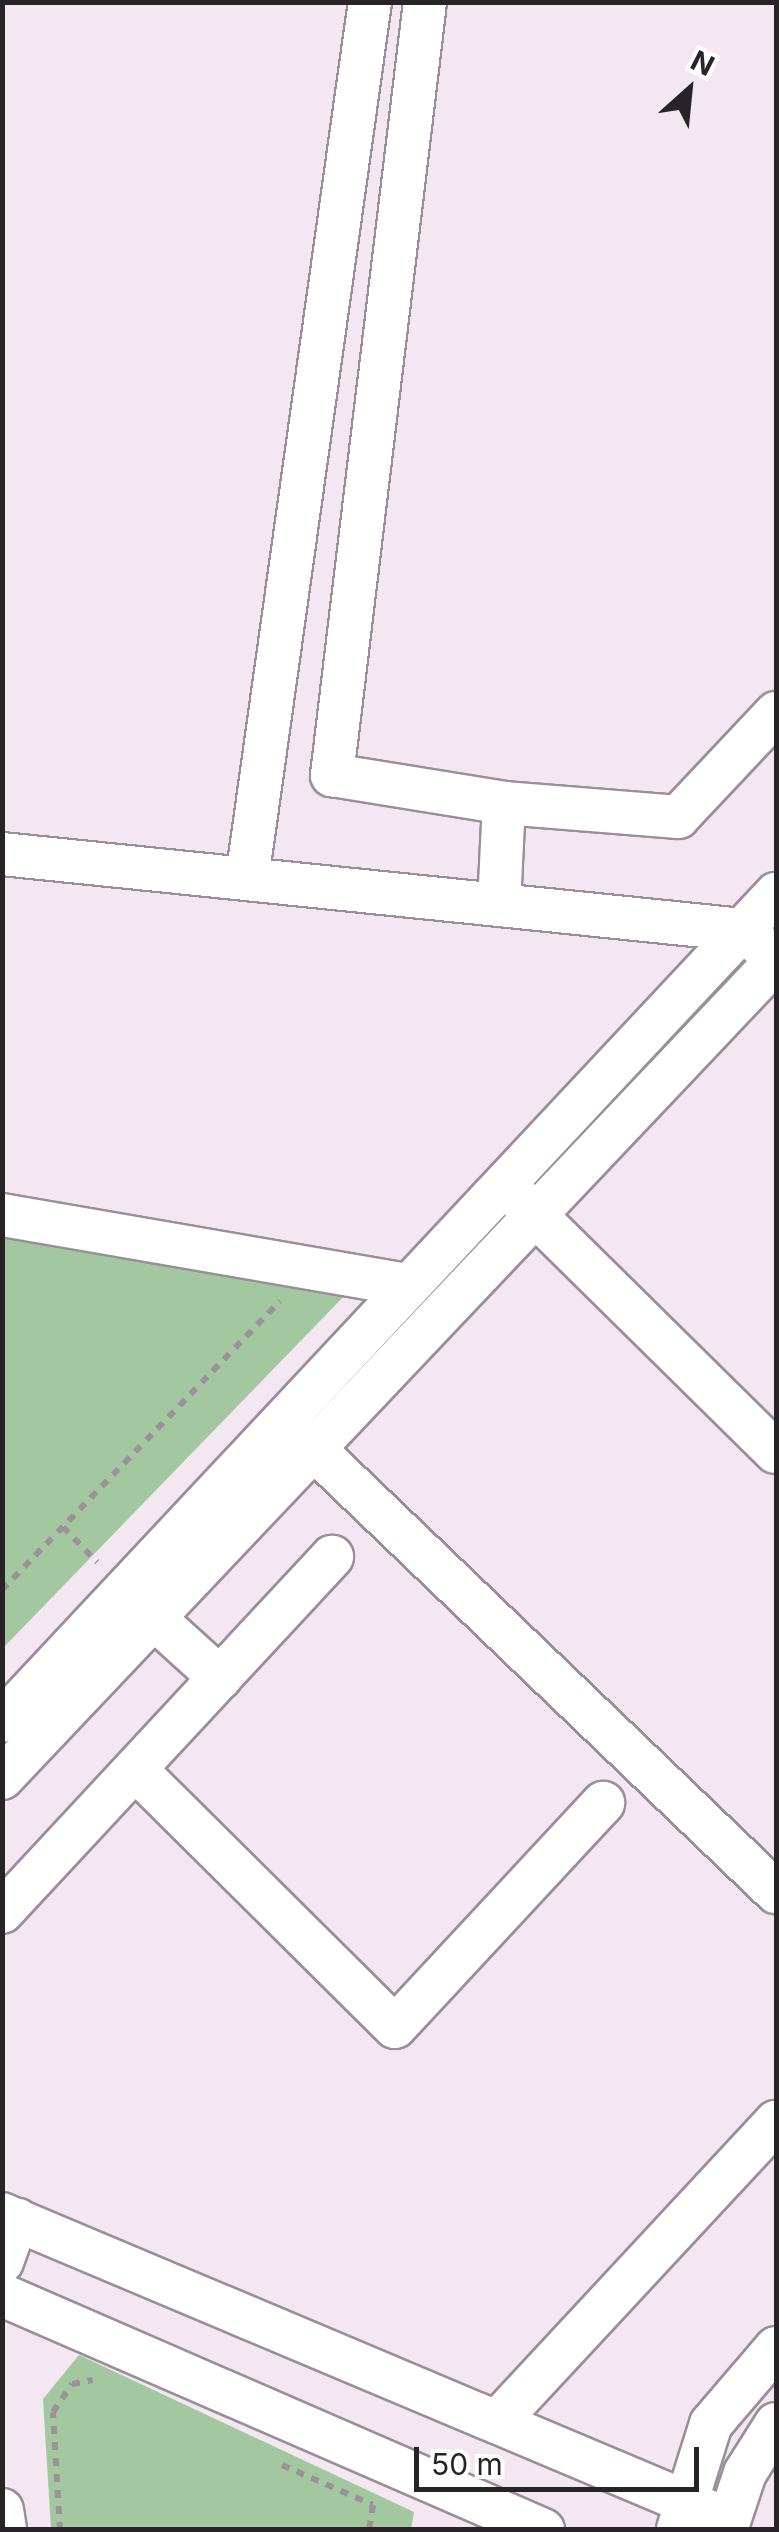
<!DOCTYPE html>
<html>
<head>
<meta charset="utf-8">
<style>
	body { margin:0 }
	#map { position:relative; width:779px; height:2532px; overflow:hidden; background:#f3e7f2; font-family:Inter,sans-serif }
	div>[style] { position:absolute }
	.green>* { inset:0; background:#a3c79f }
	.path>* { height:6px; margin-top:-3px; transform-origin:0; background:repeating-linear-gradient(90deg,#9b929a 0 8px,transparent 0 16px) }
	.roads { filter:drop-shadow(2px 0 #998e99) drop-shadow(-2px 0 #998e99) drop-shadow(0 2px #998e99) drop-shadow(0 -2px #998e99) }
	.minor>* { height:42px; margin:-21px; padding:0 21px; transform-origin:21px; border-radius:21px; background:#fff }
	span { translate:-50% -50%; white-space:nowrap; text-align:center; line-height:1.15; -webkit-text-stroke:10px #fff; paint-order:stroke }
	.frame { position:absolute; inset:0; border:5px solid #282327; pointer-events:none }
	.north { position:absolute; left:639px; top:40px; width:100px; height:100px; -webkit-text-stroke:8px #fff; paint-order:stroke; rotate:27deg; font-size:28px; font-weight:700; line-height:40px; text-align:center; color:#282327 }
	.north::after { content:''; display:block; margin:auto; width:35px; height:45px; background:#282327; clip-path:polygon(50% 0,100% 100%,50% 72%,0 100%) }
	.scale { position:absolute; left:414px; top:2447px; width:285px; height:45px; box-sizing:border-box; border:5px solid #282327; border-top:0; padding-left:12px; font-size:30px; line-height:35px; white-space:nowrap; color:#282327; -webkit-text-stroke:8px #fff; paint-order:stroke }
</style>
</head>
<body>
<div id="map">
	<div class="green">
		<div style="clip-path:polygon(3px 1235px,348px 1292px,3px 1648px)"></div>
		<div style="clip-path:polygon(79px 2355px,414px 2512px,411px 2529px,51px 2529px,43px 2399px)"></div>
	</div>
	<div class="path">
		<div style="left:63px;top:1527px;width:49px;rotate:45.8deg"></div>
		<div style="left:2px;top:1590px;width:401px;rotate:-46.1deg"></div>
		<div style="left:282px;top:2465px;width:99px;rotate:23.7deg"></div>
		<div style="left:373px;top:2505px;width:25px;rotate:99deg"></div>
		<div style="left:60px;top:2530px;width:118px;rotate:-93.4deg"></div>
		<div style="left:53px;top:2412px;width:34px;rotate:-56deg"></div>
		<div style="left:72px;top:2384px;width:21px;rotate:-11deg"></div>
	</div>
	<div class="roads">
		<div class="minor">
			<div style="left:425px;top:2px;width:779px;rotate:96.86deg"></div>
			<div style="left:332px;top:775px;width:174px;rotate:9.2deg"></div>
			<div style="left:504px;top:803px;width:175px;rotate:4.6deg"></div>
			<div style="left:678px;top:817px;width:143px;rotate:-46.7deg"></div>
			<div style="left:2px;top:854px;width:745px;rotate:5.86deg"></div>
			<div style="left:743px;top:930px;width:20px;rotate:41deg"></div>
			<div style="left:247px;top:879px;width:886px;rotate:-82.02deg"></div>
			<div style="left:499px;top:905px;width:102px;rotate:-87.2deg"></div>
			<div style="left:515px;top:1195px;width:366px;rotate:44.6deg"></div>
			<div style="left:2px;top:1215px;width:413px;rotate:9.8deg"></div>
			<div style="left:294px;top:1430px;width:668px;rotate:43.79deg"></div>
			<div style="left:135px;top:1601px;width:115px;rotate:42.2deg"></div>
			<div style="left:2px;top:1721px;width:1133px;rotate:-46.9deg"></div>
			<div style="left:135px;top:1769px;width:366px;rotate:44.8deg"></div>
			<div style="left:395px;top:2027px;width:306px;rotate:-47.1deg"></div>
			<div style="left:2px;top:1778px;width:1125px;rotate:-46.55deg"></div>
			<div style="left:2px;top:1912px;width:485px;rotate:-47.1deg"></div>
			<div style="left:2px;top:2214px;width:789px;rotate:22.83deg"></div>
			<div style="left:2px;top:2262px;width:45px;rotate:-70.3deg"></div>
			<div style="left:2px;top:2295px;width:590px;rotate:23.48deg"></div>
			<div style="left:497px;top:2422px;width:410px;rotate:-47.1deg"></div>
			<div style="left:2px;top:2510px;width:20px;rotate:81deg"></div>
			<div style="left:678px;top:2529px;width:110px;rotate:-72.6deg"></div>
			<div style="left:711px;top:2424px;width:100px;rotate:-49.5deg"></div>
			<div style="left:726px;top:2530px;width:60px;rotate:-71.6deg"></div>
			<div style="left:745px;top:2473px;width:58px;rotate:-57.7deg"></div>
		</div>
	</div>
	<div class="frame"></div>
	<div class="north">N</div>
	<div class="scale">50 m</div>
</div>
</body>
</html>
